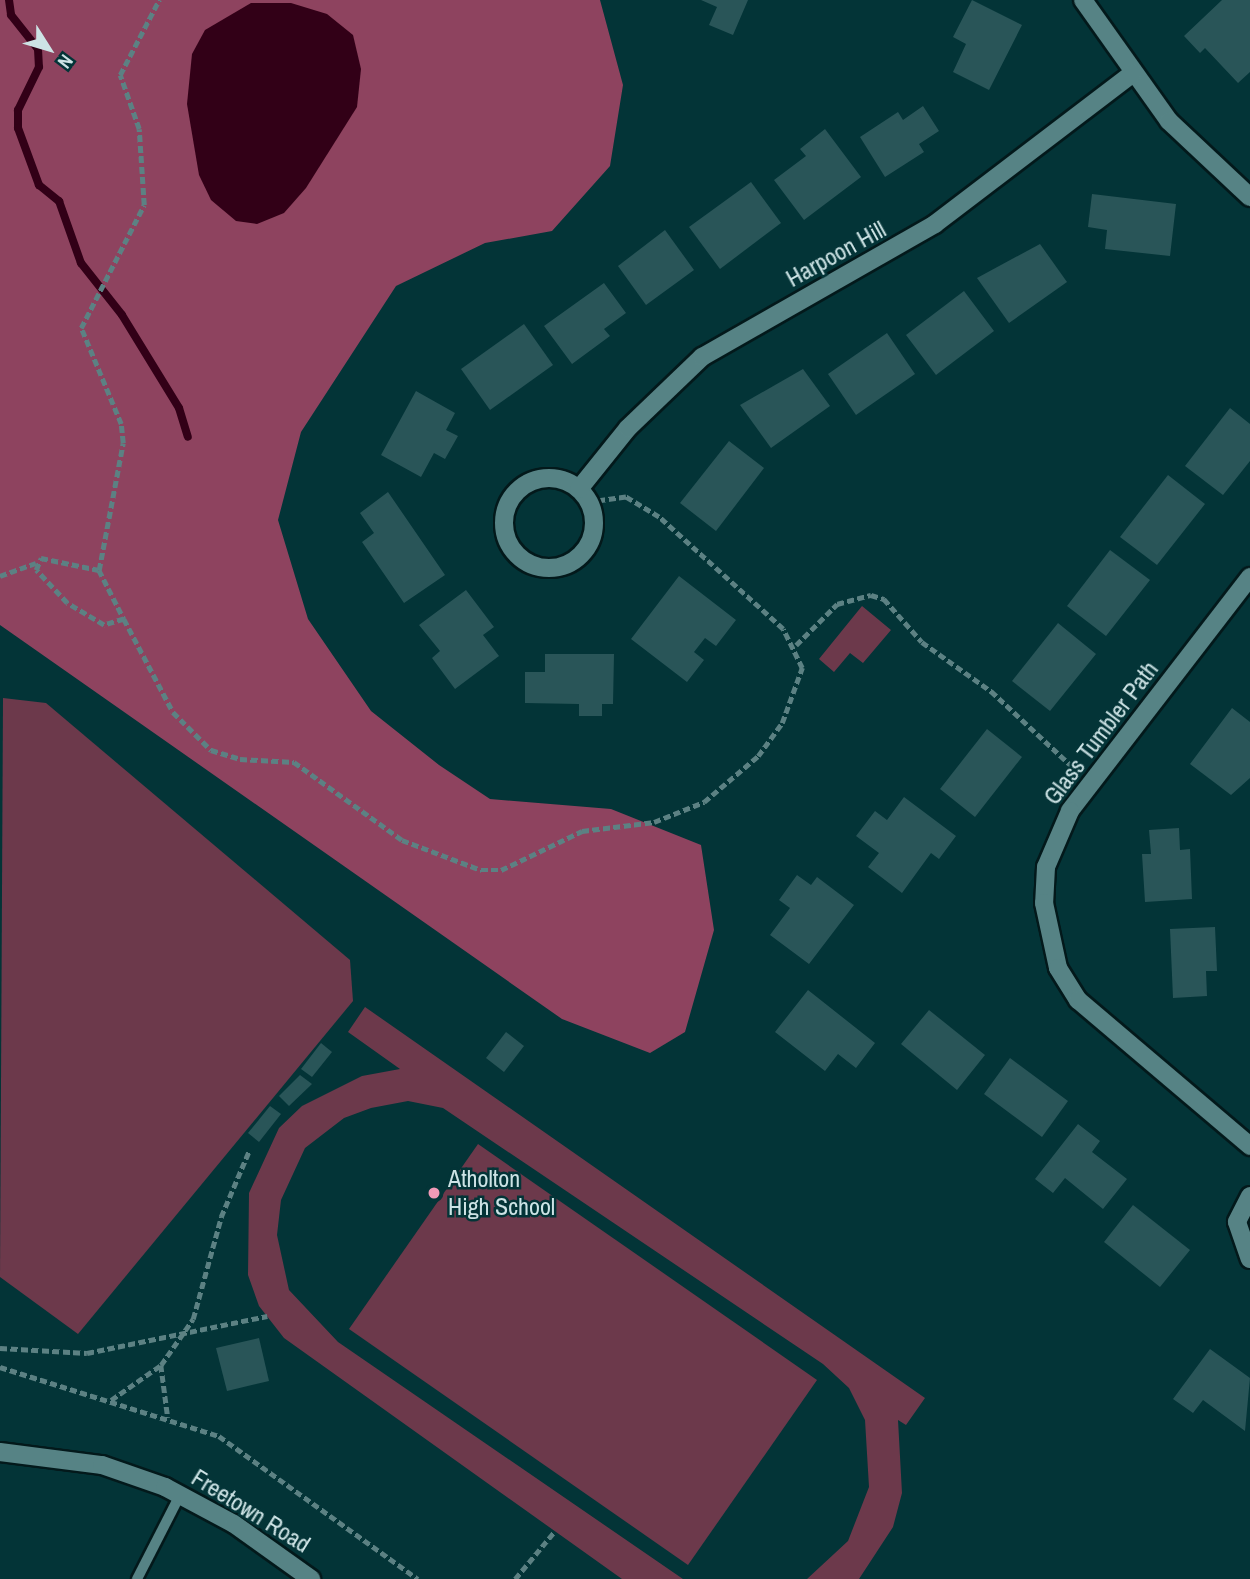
<!DOCTYPE html>
<html>
<head>
<meta charset="utf-8">
<style>
	body { margin:0 }
	#map { position:relative; width:1250px; height:1579px; overflow:hidden; background:#033437; font-family:"Archivo Narrow",sans-serif }
	div>[style] { position:absolute }
	.green>* { inset:0; background:#6c394b }
	.forest>* { inset:0; background:#8e435f }
	.water>* { inset:0; background:#320017 }
	.stream>* { height:8px; margin:-4px; padding:0 4px; transform-origin:4px; border-radius:4px; background:#320017 }
	.building>* { inset:0; background:#295558 }
	.path>* { height:4.5px; margin-top:-2.25px; transform-origin:0; background:repeating-linear-gradient(90deg,#5c8183 0 7px,transparent 0 10.5px) }
	.roads { filter:drop-shadow(2px 0 #03191b) drop-shadow(-2px 0 #03191b) drop-shadow(0 2px #03191b) drop-shadow(0 -2px #03191b) }
	.service>* { height:10px; margin:-5px; padding:0 5px; transform-origin:5px; border-radius:5px; background:#568385 }
	.minor>* { height:18px; margin:-9px; padding:0 9px; transform-origin:9px; border-radius:9px; background:#568385 }
	.minor>.ring { margin:-9px; padding:0; box-sizing:content-box; background:none; border:18px solid #568385; border-radius:50% }
	.tertiary>* { height:18px; margin:-9px; padding:0 9px; transform-origin:9px; border-radius:9px; background:#568385 }
	.dots>* { width:19px; height:19px; translate:-50% -50%; box-sizing:border-box; border:4px solid #033437; border-radius:50% }
	span { translate:-50% -50%; white-space:nowrap; text-align:center; line-height:1.15; -webkit-text-stroke:5px #033437; paint-order:stroke }
	.street-label { font-size:24px; color:#cde3e5 }
	.poi-label { font-size:24px; color:#cde3e5 }
	.left { translate:0 -50%; text-align:left }
	.north { position:absolute; left:14px; top:14px; width:70px; height:70px; -webkit-text-stroke:5px #033437; paint-order:stroke; rotate:127deg; font-size:19px; font-weight:700; line-height:28px; text-align:center; color:#cde3e5 }
	.north::after { content:''; display:block; margin:auto; width:24px; height:32px; background:#cde3e5; clip-path:polygon(50% 0,100% 100%,50% 72%,0 100%) }
</style>
</head>
<body>
<div id="map">
	<div class="green">
		<div style="clip-path:polygon(862px 606px,891px 630px,863px 663px,850px 653px,834px 672px,819px 659px)"></div>
		<div style="clip-path:polygon(3px 698px,46px 703px,350px 960px,353px 1001px,78px 1334px,0 1277px)"></div>
		<div style="clip-path:polygon(365px 1007px,925px 1398px,906px 1425px,898px 1420px,902px 1493px,893px 1527px,859px 1579px,807px 1579px,848px 1541px,869px 1487px,865px 1420px,849px 1388px,823px 1364px,443px 1108px,408px 1101px,371px 1108px,344px 1118px,305px 1148px,281px 1200px,277px 1235px,289px 1290px,338px 1342px,683px 1579px,622px 1579px,284px 1338px,259px 1306px,248px 1275px,249px 1193px,279px 1128px,302px 1106px,362px 1076px,400px 1069px,348px 1032px)"></div>
		<div style="clip-path:polygon(478px 1144px,817px 1380px,688px 1565px,349px 1329px)"></div>
	</div>
	<div class="forest">
		<div style="clip-path:polygon(0 0,600px 0,623px 85px,610px 166px,552px 231px,485px 243px,396px 286px,301px 432px,278px 520px,308px 619px,371px 711px,439px 765px,490px 799px,611px 809px,701px 845px,714px 930px,685px 1032px,650px 1053px,562px 1019px,0 625px)"></div>
	</div>
	<div class="water">
		<div style="clip-path:polygon(251px 3px,291px 3px,327px 14px,353px 35px,361px 69px,357px 107px,306px 188px,284px 213px,257px 224px,236px 221px,211px 200px,199px 175px,187px 104px,192px 54px,205px 30px)"></div>
	</div>
	<div class="stream">
		<div style="left:9px;top:0;width:15px;rotate:82deg"></div>
		<div style="left:11px;top:15px;width:43px;rotate:51.5deg"></div>
		<div style="left:38px;top:49px;width:18px;rotate:87deg"></div>
		<div style="left:39px;top:67px;width:48px;rotate:116deg"></div>
		<div style="left:18px;top:110px;width:18px;rotate:90deg"></div>
		<div style="left:18px;top:128px;width:61px;rotate:69.8deg"></div>
		<div style="left:39px;top:185px;width:26px;rotate:39deg"></div>
		<div style="left:59px;top:201px;width:66px;rotate:70.5deg"></div>
		<div style="left:81px;top:263px;width:66px;rotate:51.7deg"></div>
		<div style="left:122px;top:315px;width:109px;rotate:58.5deg"></div>
		<div style="left:179px;top:408px;width:30px;rotate:73deg"></div>
	</div>
	<div class="building">
		<div style="clip-path:polygon(701px 0,748px 0,733px 35px,709px 25px,717px 7px)"></div>
		<div style="clip-path:polygon(972px 0,1022px 25px,989px 90px,953px 72px,966px 44px,953px 37px)"></div>
		<div style="clip-path:polygon(1222px 0,1250px 0,1250px 72px,1238px 83px,1205px 48px,1200px 53px,1184px 36px)"></div>
		<div style="clip-path:polygon(923px 106px,939px 131px,919px 144px,924px 152px,885px 177px,860px 137px,898px 112px,903px 120px)"></div>
		<div style="clip-path:polygon(825px 129px,861px 177px,804px 220px,774px 180px,806px 156px,800px 149px)"></div>
		<div style="clip-path:polygon(751px 182px,781px 223px,720px 269px,689px 227px)"></div>
		<div style="clip-path:polygon(1092px 194px,1176px 204px,1170px 256px,1105px 249px,1107px 230px,1088px 227px)"></div>
		<div style="clip-path:polygon(665px 230px,694px 270px,646px 305px,618px 266px)"></div>
		<div style="clip-path:polygon(1040px 244px,1067px 282px,1009px 323px,977px 278px)"></div>
		<div style="clip-path:polygon(604px 283px,626px 313px,604px 329px,610px 336px,572px 364px,544px 326px)"></div>
		<div style="clip-path:polygon(964px 291px,994px 331px,936px 375px,906px 335px)"></div>
		<div style="clip-path:polygon(524px 324px,553px 365px,490px 410px,461px 369px)"></div>
		<div style="clip-path:polygon(887px 333px,915px 374px,856px 415px,828px 374px)"></div>
		<div style="clip-path:polygon(803px 369px,830px 406px,771px 448px,740px 405px)"></div>
		<div style="clip-path:polygon(416px 391px,455px 413px,446px 430px,458px 436px,445px 459px,434px 453px,421px 477px,381px 455px)"></div>
		<div style="clip-path:polygon(1230px 408px,1250px 424px,1250px 461px,1223px 495px,1185px 466px)"></div>
		<div style="clip-path:polygon(729px 441px,764px 468px,716px 531px,680px 503px)"></div>
		<div style="clip-path:polygon(1168px 475px,1205px 504px,1157px 565px,1120px 537px)"></div>
		<div style="clip-path:polygon(388px 492px,445px 575px,404px 603px,362px 542px,374px 533px,360px 513px)"></div>
		<div style="clip-path:polygon(1110px 550px,1150px 580px,1106px 636px,1067px 606px)"></div>
		<div style="clip-path:polygon(679px 576px,736px 620px,716px 646px,705px 638px,694px 652px,704px 660px,687px 682px,631px 639px)"></div>
		<div style="clip-path:polygon(466px 590px,494px 627px,483px 635px,499px 656px,455px 689px,432px 658px,440px 651px,419px 625px)"></div>
		<div style="clip-path:polygon(1058px 623px,1096px 654px,1050px 711px,1012px 681px)"></div>
		<div style="clip-path:polygon(545px 654px,614px 654px,613px 704px,602px 704px,602px 716px,579px 716px,579px 704px,525px 703px,525px 672px,545px 672px)"></div>
		<div style="clip-path:polygon(1232px 708px,1250px 722px,1250px 778px,1231px 795px,1190px 764px)"></div>
		<div style="clip-path:polygon(987px 729px,1022px 757px,975px 817px,940px 789px)"></div>
		<div style="clip-path:polygon(904px 797px,956px 836px,939px 859px,931px 853px,902px 893px,868px 867px,879px 853px,856px 836px,875px 811px,887px 820px)"></div>
		<div style="clip-path:polygon(1179px 828px,1180px 850px,1190px 849px,1192px 899px,1145px 902px,1142px 854px,1151px 854px,1149px 830px)"></div>
		<div style="clip-path:polygon(797px 875px,811px 885px,817px 877px,854px 905px,809px 964px,770px 935px,790px 908px,779px 900px)"></div>
		<div style="clip-path:polygon(1215px 927px,1217px 971px,1206px 971px,1207px 996px,1173px 998px,1170px 929px)"></div>
		<div style="clip-path:polygon(808px 990px,875px 1043px,856px 1068px,838px 1054px,825px 1071px,775px 1032px)"></div>
		<div style="clip-path:polygon(929px 1010px,985px 1055px,957px 1090px,901px 1044px)"></div>
		<div style="clip-path:polygon(506px 1032px,524px 1046px,504px 1072px,486px 1058px)"></div>
		<div style="clip-path:polygon(321px 1043px,332px 1052px,312px 1077px,301px 1069px)"></div>
		<div style="clip-path:polygon(1010px 1058px,1068px 1101px,1042px 1137px,984px 1094px)"></div>
		<div style="clip-path:polygon(300px 1075px,312px 1084px,289px 1106px,279px 1096px)"></div>
		<div style="clip-path:polygon(270px 1106px,281px 1114px,259px 1142px,248px 1133px)"></div>
		<div style="clip-path:polygon(1078px 1124px,1100px 1141px,1092px 1152px,1127px 1179px,1103px 1209px,1065px 1178px,1053px 1193px,1035px 1179px)"></div>
		<div style="clip-path:polygon(1133px 1205px,1190px 1250px,1160px 1287px,1104px 1242px)"></div>
		<div style="clip-path:polygon(259px 1338px,269px 1381px,227px 1391px,216px 1348px)"></div>
		<div style="clip-path:polygon(1210px 1349px,1250px 1378px,1245px 1431px,1203px 1400px,1193px 1413px,1173px 1399px)"></div>
	</div>
	<div class="path">
		<div style="left:41px;top:558px;width:59px;rotate:11.7deg"></div>
		<div style="left:99px;top:570px;width:55px;rotate:63deg"></div>
		<div style="left:124px;top:619px;width:21px;rotate:163deg"></div>
		<div style="left:104px;top:625px;width:43px;rotate:-149.3deg"></div>
		<div style="left:67px;top:603px;width:45px;rotate:-133.2deg"></div>
		<div style="left:36px;top:570px;width:13px;rotate:-67deg"></div>
		<div style="left:99px;top:570px;width:129px;rotate:-79.3deg"></div>
		<div style="left:123px;top:443px;width:19px;rotate:-96deg"></div>
		<div style="left:121px;top:424px;width:104px;rotate:-112.6deg"></div>
		<div style="left:81px;top:328px;width:138px;rotate:-62.9deg"></div>
		<div style="left:144px;top:205px;width:76px;rotate:-93.8deg"></div>
		<div style="left:139px;top:129px;width:57px;rotate:-109.4deg"></div>
		<div style="left:120px;top:75px;width:85px;rotate:-62.5deg"></div>
		<div style="left:0;top:576px;width:38px;rotate:-20deg"></div>
		<div style="left:124px;top:619px;width:105px;rotate:62.2deg"></div>
		<div style="left:173px;top:712px;width:54px;rotate:45deg"></div>
		<div style="left:211px;top:750px;width:30px;rotate:17deg"></div>
		<div style="left:240px;top:759px;width:54px;rotate:3.2deg"></div>
		<div style="left:294px;top:762px;width:133px;rotate:35.8deg"></div>
		<div style="left:402px;top:840px;width:85px;rotate:20.8deg"></div>
		<div style="left:481px;top:870px;width:20px"></div>
		<div style="left:501px;top:870px;width:90px;rotate:-25.7deg"></div>
		<div style="left:582px;top:831px;width:73px;rotate:-7.1deg"></div>
		<div style="left:654px;top:822px;width:54px;rotate:-21.8deg"></div>
		<div style="left:704px;top:802px;width:71px;rotate:-40.4deg"></div>
		<div style="left:758px;top:756px;width:41px;rotate:-54deg"></div>
		<div style="left:782px;top:723px;width:59px;rotate:-70deg"></div>
		<div style="left:802px;top:668px;width:43px;rotate:-116deg"></div>
		<div style="left:783px;top:629px;width:167px;rotate:-137.9deg"></div>
		<div style="left:659px;top:517px;width:39px;rotate:-149deg"></div>
		<div style="left:626px;top:497px;width:29px;rotate:172deg"></div>
		<div style="left:796px;top:645px;width:58px;rotate:-45deg"></div>
		<div style="left:837px;top:604px;width:35px;rotate:-15deg"></div>
		<div style="left:871px;top:595px;width:14px;rotate:17deg"></div>
		<div style="left:884px;top:599px;width:57px;rotate:48.5deg"></div>
		<div style="left:922px;top:642px;width:85px;rotate:35.4deg"></div>
		<div style="left:991px;top:691px;width:115px;rotate:42.9deg"></div>
		<div style="left:0;top:1348px;width:87px;rotate:3.3deg"></div>
		<div style="left:87px;top:1353px;width:184px;rotate:-11.6deg"></div>
		<div style="left:161px;top:1365px;width:53px;rotate:82.5deg"></div>
		<div style="left:0;top:1367px;width:230px;rotate:17.5deg"></div>
		<div style="left:219px;top:1436px;width:245px;rotate:35.7deg"></div>
		<div style="left:111px;top:1400px;width:61px;rotate:-35deg"></div>
		<div style="left:161px;top:1365px;width:56px;rotate:-55.2deg"></div>
		<div style="left:193px;top:1319px;width:106px;rotate:-74.6deg"></div>
		<div style="left:221px;top:1217px;width:72px;rotate:-67deg"></div>
		<div style="left:515px;top:1579px;width:61px;rotate:-50.3deg"></div>
	</div>
	<div class="roads">
		<div class="service">
			<div style="left:137px;top:1579px;width:94px;rotate:-62.9deg"></div>
		</div>
		<div class="minor">
			<div style="left:1083px;top:0;width:148px;rotate:54.6deg"></div>
			<div style="left:1169px;top:121px;width:111px;rotate:43.2deg"></div>
			<div class="ring" style="left:504px;top:478px;width:72px;height:72px"></div>
			<div style="left:579px;top:489px;width:78px;rotate:-51.2deg"></div>
			<div style="left:628px;top:428px;width:103px;rotate:-43.8deg"></div>
			<div style="left:702px;top:357px;width:268px;rotate:-29.7deg"></div>
			<div style="left:935px;top:224px;width:248px;rotate:-37.3deg"></div>
			<div style="left:1250px;top:577px;width:295px;rotate:127.6deg"></div>
			<div style="left:1070px;top:811px;width:61px;rotate:113.2deg"></div>
			<div style="left:1046px;top:867px;width:36px;rotate:93deg"></div>
			<div style="left:1044px;top:903px;width:66px;rotate:77.8deg"></div>
			<div style="left:1058px;top:968px;width:38px;rotate:58deg"></div>
			<div style="left:1078px;top:1000px;width:226px;rotate:40.3deg"></div>
			<div style="left:1250px;top:1196px;width:29px;rotate:117deg"></div>
			<div style="left:1237px;top:1222px;width:39px;rotate:71deg"></div>
		</div>
		<div class="tertiary">
			<div style="left:0;top:1452px;width:103px;rotate:7.3deg"></div>
			<div style="left:102px;top:1465px;width:67px;rotate:19.2deg"></div>
			<div style="left:165px;top:1487px;width:78px;rotate:28.2deg"></div>
			<div style="left:234px;top:1524px;width:95px;rotate:35.5deg"></div>
		</div>
	</div>
	<div class="dots">
		<div style="left:434px;top:1193px;background:#f09ab7"></div>
	</div>
	<div class="street-label">
		<span style="left:836px;top:254px;rotate:-29deg">Harpoon Hill</span>
		<span style="left:1101px;top:733px;rotate:-53deg">Glass Tumbler Path</span>
		<span style="left:251px;top:1511px;rotate:32deg">Freetown Road</span>
	</div>
	<div class="poi-label">
		<span class="left" style="left:448px;top:1193px">Atholton<br>High School</span>
	</div>
	<div class="north">N</div>
</div>
</body>
</html>
